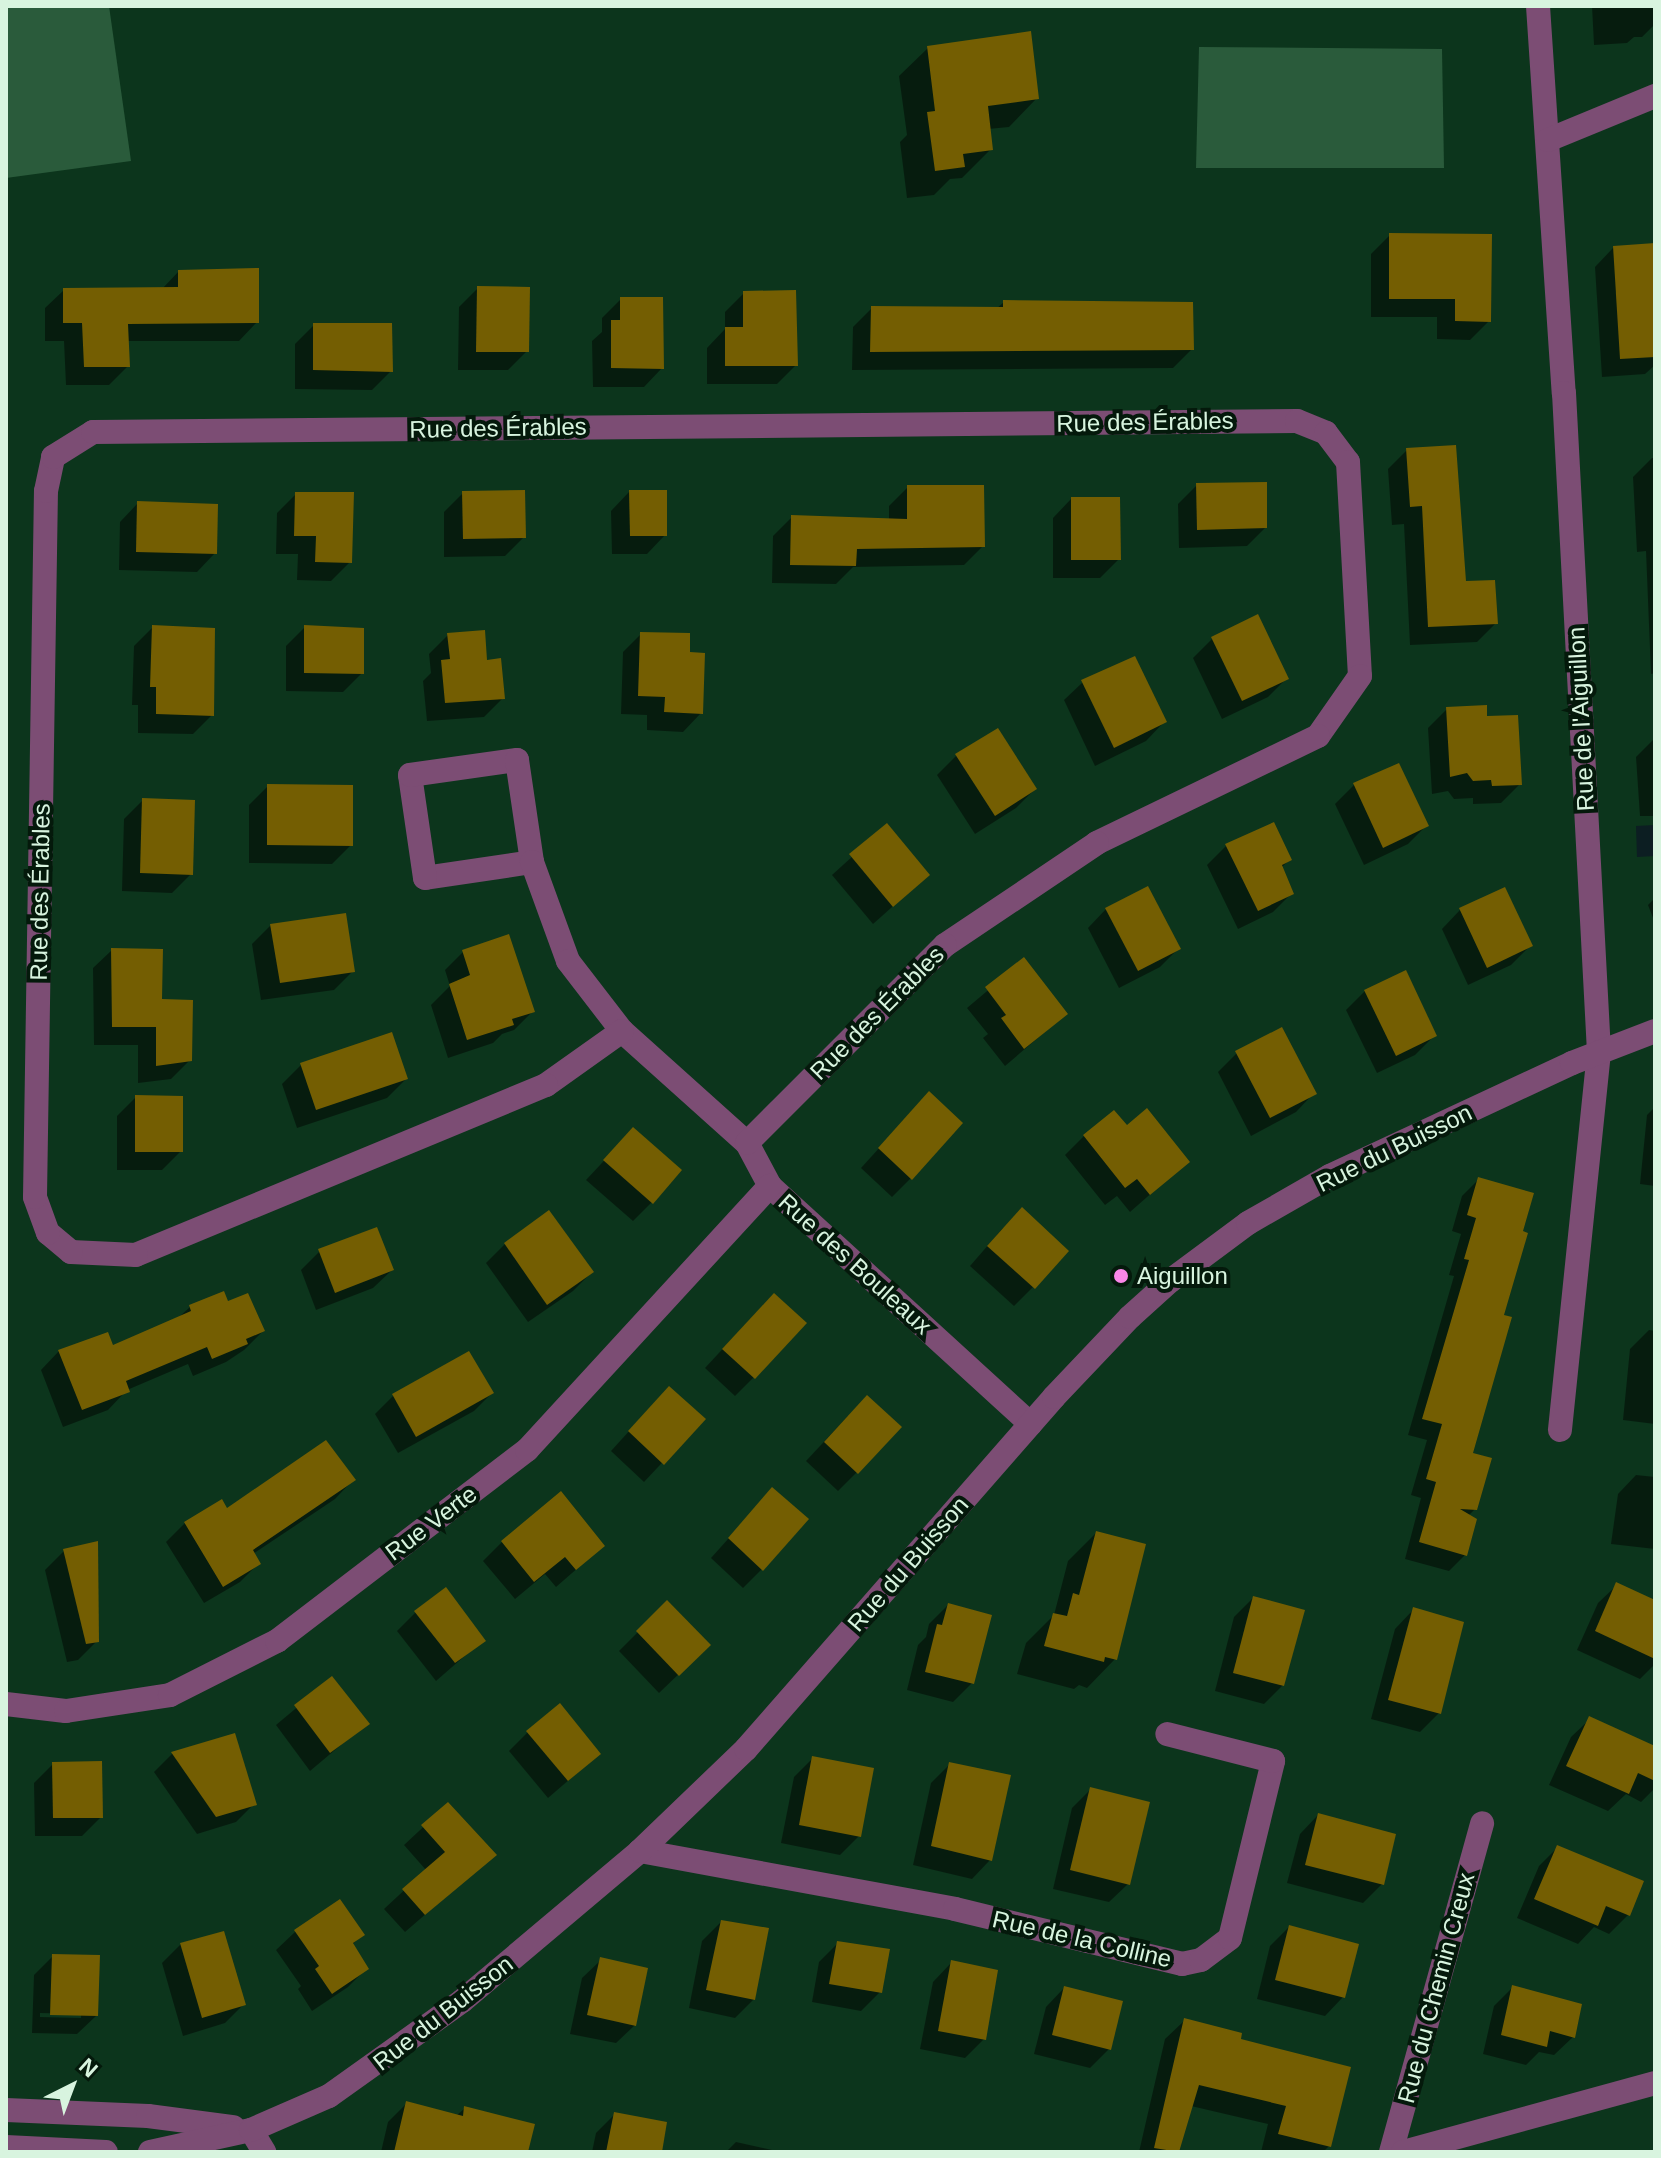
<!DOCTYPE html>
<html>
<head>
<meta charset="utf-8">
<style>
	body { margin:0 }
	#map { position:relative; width:1661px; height:2158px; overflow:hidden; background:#0c351c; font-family:Helvetica,sans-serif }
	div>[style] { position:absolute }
	.green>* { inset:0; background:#2a5b3b }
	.water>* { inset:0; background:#0c1e22 }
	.shadow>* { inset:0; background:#0007 }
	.building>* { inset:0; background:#745e02 }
	.minor>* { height:24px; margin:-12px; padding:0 12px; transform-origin:12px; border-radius:12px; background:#7c4d74 }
	.tertiary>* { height:24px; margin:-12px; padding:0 12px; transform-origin:12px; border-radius:12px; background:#7c4d74 }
	.dots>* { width:22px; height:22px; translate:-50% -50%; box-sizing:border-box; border:4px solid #04190b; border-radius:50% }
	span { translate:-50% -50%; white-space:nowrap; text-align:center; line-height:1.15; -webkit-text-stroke:8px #04190b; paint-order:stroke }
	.street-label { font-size:24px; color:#d8f4df }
	.poi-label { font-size:24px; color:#d8f4df }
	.left { translate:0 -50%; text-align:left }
	.frame { position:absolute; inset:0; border:8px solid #d8f4df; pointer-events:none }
	.north { position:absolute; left:32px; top:2046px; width:80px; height:80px; -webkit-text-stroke:6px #04190b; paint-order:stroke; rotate:42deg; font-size:22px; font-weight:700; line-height:32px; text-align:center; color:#d8f4df }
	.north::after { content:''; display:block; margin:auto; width:28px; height:36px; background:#d8f4df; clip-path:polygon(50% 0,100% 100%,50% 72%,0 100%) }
</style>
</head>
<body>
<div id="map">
	<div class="green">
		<div style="clip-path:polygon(6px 6px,109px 6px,131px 161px,6px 178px)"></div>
		<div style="clip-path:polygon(1199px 47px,1442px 49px,1444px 168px,1196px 168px)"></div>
	</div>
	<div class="water">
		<div style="clip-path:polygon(1655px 825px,1655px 856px,1637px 857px,1636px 826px)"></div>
	</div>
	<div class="shadow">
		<div style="clip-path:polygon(1592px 6px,1655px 6px,1655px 24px,1642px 37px,1634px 37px,1627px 43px,1594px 45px)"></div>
		<div style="clip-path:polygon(928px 48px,1037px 98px,1009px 127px,988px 129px,991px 149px,962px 178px,950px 179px,934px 195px,907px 198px,900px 142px,907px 135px,899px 76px)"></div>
		<div style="clip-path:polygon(1390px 235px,1489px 321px,1470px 340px,1437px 339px,1437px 317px,1371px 317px,1371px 254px)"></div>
		<div style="clip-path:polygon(1655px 245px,1655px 365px,1645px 374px,1602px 377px,1595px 267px,1613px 248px)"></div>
		<div style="clip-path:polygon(179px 271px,257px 322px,239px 341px,127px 341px,128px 366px,109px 385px,66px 385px,64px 341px,45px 341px,45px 308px,64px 290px,162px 289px)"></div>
		<div style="clip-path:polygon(478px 288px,527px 351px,508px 370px,458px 370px,459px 307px)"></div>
		<div style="clip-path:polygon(744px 293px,796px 365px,777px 384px,707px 384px,707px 348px,725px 329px,725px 312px)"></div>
		<div style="clip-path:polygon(621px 299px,662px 368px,644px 387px,593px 387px,592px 341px,602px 332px,602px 318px)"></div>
		<div style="clip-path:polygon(1004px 302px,1192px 349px,1173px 368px,852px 370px,853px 327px,872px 308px,996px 309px)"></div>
		<div style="clip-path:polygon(314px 325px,391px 371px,372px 390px,295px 389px,295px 344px)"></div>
		<div style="clip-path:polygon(1407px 450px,1464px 584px,1496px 623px,1477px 642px,1410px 645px,1404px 524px,1392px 525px,1388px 469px)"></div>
		<div style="clip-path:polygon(1652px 458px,1655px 458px,1655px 673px,1651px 674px,1646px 551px,1637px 552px,1633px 477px)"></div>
		<div style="clip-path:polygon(1197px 485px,1265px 528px,1247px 546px,1179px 548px,1178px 504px)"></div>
		<div style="clip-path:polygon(908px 487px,983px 546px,964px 565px,853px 567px,836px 584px,772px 583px,773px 536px,792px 517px,889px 520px,889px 506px)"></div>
		<div style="clip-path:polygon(629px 492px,665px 535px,647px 554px,612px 554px,611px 511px)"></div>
		<div style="clip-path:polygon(463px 493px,524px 537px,505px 556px,444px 557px,444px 512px)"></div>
		<div style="clip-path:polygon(296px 494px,350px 562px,331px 581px,297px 580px,298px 554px,276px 554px,277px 513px)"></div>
		<div style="clip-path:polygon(1071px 499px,1119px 559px,1100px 578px,1053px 578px,1053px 518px)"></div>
		<div style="clip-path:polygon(138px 503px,215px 553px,197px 572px,119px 570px,120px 522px)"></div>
		<div style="clip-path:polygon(153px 627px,212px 715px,193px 734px,138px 733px,138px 705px,132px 705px,134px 646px)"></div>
		<div style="clip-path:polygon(305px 627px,362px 673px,343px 692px,286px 691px,286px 646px)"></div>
		<div style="clip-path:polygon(641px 634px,688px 654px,701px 713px,683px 732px,647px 730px,647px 715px,621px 714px,623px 652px)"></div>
		<div style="clip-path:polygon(448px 635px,486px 662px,503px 698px,484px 717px,427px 721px,423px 681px,431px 673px,429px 654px)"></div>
		<div style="clip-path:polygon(1212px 639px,1287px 678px,1268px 697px,1222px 719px,1193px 658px)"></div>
		<div style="clip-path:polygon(1083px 682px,1164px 722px,1146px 741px,1095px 766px,1064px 700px)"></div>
		<div style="clip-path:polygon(1447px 709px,1486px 718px,1520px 784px,1501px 803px,1473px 804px,1473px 798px,1454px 799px,1448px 791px,1432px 794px,1428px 728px)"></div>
		<div style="clip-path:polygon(1655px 738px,1655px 816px,1640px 816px,1636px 757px)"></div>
		<div style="clip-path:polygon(956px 756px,1035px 789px,1016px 808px,975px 834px,937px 775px)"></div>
		<div style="clip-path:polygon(1398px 765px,1427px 825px,1408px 844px,1364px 865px,1335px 804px,1354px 785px)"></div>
		<div style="clip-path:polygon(268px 786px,351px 845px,332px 864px,249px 863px,249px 805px)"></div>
		<div style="clip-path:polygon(143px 800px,191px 874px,172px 893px,122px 891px,124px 819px)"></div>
		<div style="clip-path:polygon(1273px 825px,1290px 859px,1281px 868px,1292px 893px,1273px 912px,1238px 929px,1207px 865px,1226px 846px)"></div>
		<div style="clip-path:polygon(886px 826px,928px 875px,873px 924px,832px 875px)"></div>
		<div style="clip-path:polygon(1655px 898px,1655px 923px,1648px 905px)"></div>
		<div style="clip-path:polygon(1106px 909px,1179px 948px,1160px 967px,1119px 988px,1088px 928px)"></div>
		<div style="clip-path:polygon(1460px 910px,1530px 946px,1511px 965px,1468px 985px,1442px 929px)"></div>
		<div style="clip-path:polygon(271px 925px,353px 971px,334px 990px,261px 1000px,252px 944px)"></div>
		<div style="clip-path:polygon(112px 950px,160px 1001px,190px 1060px,171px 1079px,138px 1083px,138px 1045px,94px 1045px,93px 968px)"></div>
		<div style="clip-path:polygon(463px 952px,533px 1011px,514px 1030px,502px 1034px,493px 1043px,448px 1058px,431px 1005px,450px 986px,445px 970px)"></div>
		<div style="clip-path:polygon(1024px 960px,1066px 1014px,1005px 1066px,983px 1038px,988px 1034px,967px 1008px)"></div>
		<div style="clip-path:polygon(1365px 991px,1434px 1036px,1415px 1055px,1377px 1073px,1346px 1010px)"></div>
		<div style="clip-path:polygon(1237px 1053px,1314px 1093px,1296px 1112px,1251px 1136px,1218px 1072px)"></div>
		<div style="clip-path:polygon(301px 1065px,406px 1079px,387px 1098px,297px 1128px,282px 1084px)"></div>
		<div style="clip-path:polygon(136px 1097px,181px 1151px,162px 1170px,117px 1170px,117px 1116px)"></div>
		<div style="clip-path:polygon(1655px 1107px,1655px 1186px,1640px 1184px,1647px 1115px)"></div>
		<div style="clip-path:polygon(911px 1113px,911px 1178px,892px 1197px,861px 1168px)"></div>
		<div style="clip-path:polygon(1126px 1128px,1187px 1162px,1130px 1212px,1117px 1196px,1105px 1205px,1065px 1155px,1084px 1136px)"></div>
		<div style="clip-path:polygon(615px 1149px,652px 1202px,633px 1221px,586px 1180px)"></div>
		<div style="clip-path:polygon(1478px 1180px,1501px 1317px,1471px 1454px,1475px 1509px,1468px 1516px,1465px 1555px,1449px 1571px,1405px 1559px,1421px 1498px,1411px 1495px,1427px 1440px,1408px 1435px,1454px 1276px,1449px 1275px,1461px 1234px,1452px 1231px,1462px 1196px)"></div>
		<div style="clip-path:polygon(1003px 1228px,1033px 1287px,1014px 1306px,970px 1266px)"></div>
		<div style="clip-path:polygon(505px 1244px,592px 1272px,573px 1291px,528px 1322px,486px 1263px)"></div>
		<div style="clip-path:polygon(320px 1251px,392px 1270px,373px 1288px,316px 1310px,301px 1270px)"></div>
		<div style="clip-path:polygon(227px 1304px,263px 1331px,244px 1350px,226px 1362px,193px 1376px,188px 1364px,127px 1390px,108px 1410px,63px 1427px,41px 1370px,59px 1351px,112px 1348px,178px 1318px,190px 1307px)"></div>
		<div style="clip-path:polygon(755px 1314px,754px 1377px,735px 1396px,705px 1368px)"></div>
		<div style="clip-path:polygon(1649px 1330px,1655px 1331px,1655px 1424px,1623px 1420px,1630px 1349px)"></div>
		<div style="clip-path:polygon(492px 1393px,474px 1411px,398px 1453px,375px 1414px,393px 1396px)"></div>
		<div style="clip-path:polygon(651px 1407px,703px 1419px,644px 1482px,611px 1451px)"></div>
		<div style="clip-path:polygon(848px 1416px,857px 1472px,838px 1491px,806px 1461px)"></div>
		<div style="clip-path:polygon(1636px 1475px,1655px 1477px,1655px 1549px,1611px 1544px,1618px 1494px)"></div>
		<div style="clip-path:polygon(353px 1480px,335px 1499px,253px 1554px,258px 1564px,240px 1582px,204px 1603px,166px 1542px,185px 1523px)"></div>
		<div style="clip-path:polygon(772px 1490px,762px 1569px,743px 1588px,711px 1558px)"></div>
		<div style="clip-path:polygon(1096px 1533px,1115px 1659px,1087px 1688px,1079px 1685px,1074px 1689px,1017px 1674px,1026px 1643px,1054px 1615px,1068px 1561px)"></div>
		<div style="clip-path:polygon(502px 1542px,603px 1546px,556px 1587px,545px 1574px,515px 1599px,483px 1561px)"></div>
		<div style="clip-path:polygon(64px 1551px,97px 1641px,78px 1660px,67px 1662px,45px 1570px)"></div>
		<div style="clip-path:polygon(1617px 1585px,1655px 1603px,1655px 1664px,1640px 1679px,1577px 1650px,1598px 1603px)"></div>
		<div style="clip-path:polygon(1253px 1598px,1283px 1685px,1264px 1704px,1215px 1691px,1234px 1617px)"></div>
		<div style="clip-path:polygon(667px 1603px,709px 1645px,659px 1693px,619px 1651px)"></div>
		<div style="clip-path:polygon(948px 1605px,972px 1683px,953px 1702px,907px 1690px,918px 1645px,926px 1637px,929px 1624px)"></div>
		<div style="clip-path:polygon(1413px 1610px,1439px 1713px,1420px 1732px,1371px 1719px,1395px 1629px)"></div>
		<div style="clip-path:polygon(416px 1612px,483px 1640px,436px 1681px,397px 1631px)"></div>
		<div style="clip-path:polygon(332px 1678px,367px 1723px,310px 1771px,276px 1725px)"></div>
		<div style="clip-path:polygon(1590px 1719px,1655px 1748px,1655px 1788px,1641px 1802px,1626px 1794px,1608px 1811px,1549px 1785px,1571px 1737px)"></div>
		<div style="clip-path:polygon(528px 1732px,599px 1754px,548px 1798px,509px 1751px)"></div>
		<div style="clip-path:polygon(233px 1736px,254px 1804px,236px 1822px,197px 1834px,154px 1772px,172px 1754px)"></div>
		<div style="clip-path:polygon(813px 1758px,859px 1836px,840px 1855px,781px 1843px,794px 1777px)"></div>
		<div style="clip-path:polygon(53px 1764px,101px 1817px,82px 1836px,35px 1836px,34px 1783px)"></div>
		<div style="clip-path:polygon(950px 1764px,990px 1860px,972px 1879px,913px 1865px,931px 1783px)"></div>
		<div style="clip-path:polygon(1091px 1789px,1128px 1884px,1109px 1902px,1053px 1889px,1072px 1808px)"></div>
		<div style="clip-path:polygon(448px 1804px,494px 1855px,405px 1932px,384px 1909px,426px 1870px,404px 1845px)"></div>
		<div style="clip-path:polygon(1318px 1815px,1382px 1884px,1363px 1903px,1287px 1883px,1300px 1834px)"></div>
		<div style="clip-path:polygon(1558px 1847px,1628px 1915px,1609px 1934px,1594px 1927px,1578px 1944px,1517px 1918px,1539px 1866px)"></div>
		<div style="clip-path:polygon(721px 1922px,754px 1999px,735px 2018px,689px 2008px,702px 1941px)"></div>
		<div style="clip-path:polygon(1289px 1927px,1343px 1997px,1325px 2016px,1257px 1999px,1270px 1946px)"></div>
		<div style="clip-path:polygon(295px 1932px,362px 1934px,352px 1945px,367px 1968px,348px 1987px,312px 2011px,298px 1989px,301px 1986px,276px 1950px)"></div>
		<div style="clip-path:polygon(838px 1943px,880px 1992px,861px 2011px,812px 2002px,819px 1962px)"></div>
		<div style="clip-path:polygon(181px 1944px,244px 2004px,225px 2023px,183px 2036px,162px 1963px)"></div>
		<div style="clip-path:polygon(evenodd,53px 1956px,96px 2016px,77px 2034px,32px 2033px,34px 1975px,53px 1956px,40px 2013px,81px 2014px,81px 2018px,40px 2017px,40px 2013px)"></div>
		<div style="clip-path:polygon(601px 1960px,635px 2025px,616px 2043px,570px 2034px,582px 1978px)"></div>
		<div style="clip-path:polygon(951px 1963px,984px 2039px,965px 2058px,920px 2049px,933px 1982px)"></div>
		<div style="clip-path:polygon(1513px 1987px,1573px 2037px,1554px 2055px,1539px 2052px,1526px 2065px,1483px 2054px,1494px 2006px)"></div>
		<div style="clip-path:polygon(1064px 1988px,1109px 2049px,1090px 2068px,1034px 2054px,1046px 2007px)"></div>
		<div style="clip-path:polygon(1184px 2021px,1238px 2041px,1329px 2146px,1323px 2152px,1261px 2152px,1268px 2124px,1191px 2106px,1177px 2152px,1139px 2152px,1165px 2039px)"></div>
		<div style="clip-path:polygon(407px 2103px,456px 2116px,465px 2108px,526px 2152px,381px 2152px,388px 2122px)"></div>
		<div style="clip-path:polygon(615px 2114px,659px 2152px,592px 2152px,596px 2133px)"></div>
		<div style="clip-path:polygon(736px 2142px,781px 2152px,726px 2152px)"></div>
	</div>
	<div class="building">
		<div style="clip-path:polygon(1031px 31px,1039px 99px,988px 106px,993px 150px,963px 154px,965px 167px,935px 171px,927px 112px,935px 111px,927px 46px)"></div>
		<div style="clip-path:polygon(1389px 233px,1492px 234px,1491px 322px,1455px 321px,1455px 299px,1389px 299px)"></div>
		<div style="clip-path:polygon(1655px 243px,1655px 357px,1620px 359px,1613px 246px)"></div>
		<div style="clip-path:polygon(259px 268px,259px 323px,128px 324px,130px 367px,84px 367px,82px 323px,63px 323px,63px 288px,178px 287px,178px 270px)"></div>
		<div style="clip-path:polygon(477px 286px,530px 287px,529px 352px,476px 352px)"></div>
		<div style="clip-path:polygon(796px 290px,798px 366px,725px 366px,725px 327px,743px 327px,743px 291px)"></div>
		<div style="clip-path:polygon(620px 297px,663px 297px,664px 369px,611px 368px,611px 320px,620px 320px)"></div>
		<div style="clip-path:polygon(1003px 300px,1193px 302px,1194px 350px,870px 352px,871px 306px,1003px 307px)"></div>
		<div style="clip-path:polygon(313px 323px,392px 323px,393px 372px,313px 370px)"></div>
		<div style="clip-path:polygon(1456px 445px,1466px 581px,1495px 580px,1498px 624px,1428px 627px,1422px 506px,1410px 507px,1406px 448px)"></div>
		<div style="clip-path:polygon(1267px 482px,1267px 528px,1197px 530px,1196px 483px)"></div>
		<div style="clip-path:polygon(907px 485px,984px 485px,985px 547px,857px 549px,856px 566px,790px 565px,791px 515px,907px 519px)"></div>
		<div style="clip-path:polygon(525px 490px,526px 538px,463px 539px,462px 491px)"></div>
		<div style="clip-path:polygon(629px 490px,667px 490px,667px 536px,630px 536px)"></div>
		<div style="clip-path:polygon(295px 492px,354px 492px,352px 563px,315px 562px,316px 536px,294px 536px)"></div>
		<div style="clip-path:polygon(1071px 497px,1120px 497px,1121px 560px,1071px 560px)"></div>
		<div style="clip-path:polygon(137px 501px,218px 504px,217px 554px,136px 552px)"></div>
		<div style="clip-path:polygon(1258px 614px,1289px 679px,1242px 701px,1211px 637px)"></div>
		<div style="clip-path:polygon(152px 625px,215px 628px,214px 716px,156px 714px,156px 687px,150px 687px)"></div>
		<div style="clip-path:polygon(304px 625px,364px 628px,364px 674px,304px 673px)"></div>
		<div style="clip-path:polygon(485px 630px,487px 660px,501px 658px,505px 699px,445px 703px,441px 660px,450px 659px,447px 633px)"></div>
		<div style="clip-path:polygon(640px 632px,690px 633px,690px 652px,705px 653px,703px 714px,664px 712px,665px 697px,638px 696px)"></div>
		<div style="clip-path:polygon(1135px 656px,1167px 722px,1114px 748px,1081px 680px)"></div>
		<div style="clip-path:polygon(1487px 705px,1487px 716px,1518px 715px,1522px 785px,1492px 786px,1491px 780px,1473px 781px,1467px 773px,1450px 777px,1446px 707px)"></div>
		<div style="clip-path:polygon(998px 728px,1037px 789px,995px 816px,955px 754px)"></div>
		<div style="clip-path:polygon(1399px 763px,1429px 826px,1383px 848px,1353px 783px)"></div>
		<div style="clip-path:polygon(267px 784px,353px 785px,353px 846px,267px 845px)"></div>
		<div style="clip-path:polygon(142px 798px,195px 800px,193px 875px,140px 873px)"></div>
		<div style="clip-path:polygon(1274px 822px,1292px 860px,1282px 865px,1294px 894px,1258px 911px,1225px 844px)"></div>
		<div style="clip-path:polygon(887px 823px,930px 875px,893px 907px,849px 854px)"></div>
		<div style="clip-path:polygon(1148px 886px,1181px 949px,1138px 971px,1105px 908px)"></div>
		<div style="clip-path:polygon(1505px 887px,1533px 946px,1487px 968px,1459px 908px)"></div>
		<div style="clip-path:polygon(346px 913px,355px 972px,280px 983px,270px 924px)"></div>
		<div style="clip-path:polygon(509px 934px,535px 1012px,512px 1019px,514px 1025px,467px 1040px,449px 984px,470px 975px,462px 950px)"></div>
		<div style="clip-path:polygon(111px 948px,163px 949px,162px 999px,193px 1000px,192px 1061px,156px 1066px,156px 1027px,112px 1027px)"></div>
		<div style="clip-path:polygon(1024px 957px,1068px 1014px,1024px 1049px,1001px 1018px,1006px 1015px,985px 987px)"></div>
		<div style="clip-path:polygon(1406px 970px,1437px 1036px,1396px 1056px,1364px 990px)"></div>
		<div style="clip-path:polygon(1282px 1027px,1317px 1094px,1270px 1118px,1235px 1051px)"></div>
		<div style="clip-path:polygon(392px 1032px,408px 1079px,316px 1110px,300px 1063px)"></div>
		<div style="clip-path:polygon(929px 1091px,963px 1123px,912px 1180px,878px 1148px)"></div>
		<div style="clip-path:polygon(135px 1095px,183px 1096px,183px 1152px,135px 1152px)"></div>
		<div style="clip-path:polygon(1147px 1108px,1190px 1162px,1150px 1195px,1137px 1179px,1125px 1188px,1083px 1135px,1114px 1110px,1127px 1125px)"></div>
		<div style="clip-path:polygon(633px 1127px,682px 1170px,653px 1204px,603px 1160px)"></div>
		<div style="clip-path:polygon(1478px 1177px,1534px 1193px,1523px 1231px,1528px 1233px,1504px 1315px,1512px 1317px,1473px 1453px,1492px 1458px,1477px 1510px,1460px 1509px,1477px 1519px,1467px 1556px,1419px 1542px,1436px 1482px,1426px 1479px,1442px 1424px,1422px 1419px,1469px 1260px,1464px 1259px,1476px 1218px,1467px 1215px)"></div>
		<div style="clip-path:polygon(1022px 1207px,1069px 1251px,1035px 1289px,987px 1246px)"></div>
		<div style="clip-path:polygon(549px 1210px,594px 1272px,547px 1305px,504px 1243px)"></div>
		<div style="clip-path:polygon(377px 1227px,394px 1270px,335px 1293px,318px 1249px)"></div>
		<div style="clip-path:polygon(224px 1291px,228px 1301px,248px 1293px,265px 1331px,246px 1339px,248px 1344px,212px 1359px,207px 1347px,126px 1381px,130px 1392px,82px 1410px,58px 1350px,108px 1332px,113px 1345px,191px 1311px,189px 1305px)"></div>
		<div style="clip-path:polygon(774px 1293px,807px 1323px,755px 1379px,722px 1349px)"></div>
		<div style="clip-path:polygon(469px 1351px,494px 1393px,416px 1437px,392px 1394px)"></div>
		<div style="clip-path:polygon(669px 1386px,706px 1419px,664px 1465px,628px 1431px)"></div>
		<div style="clip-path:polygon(867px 1395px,902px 1427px,858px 1474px,824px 1442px)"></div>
		<div style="clip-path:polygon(326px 1440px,356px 1480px,253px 1550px,261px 1564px,223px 1587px,184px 1522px,222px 1499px,227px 1508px)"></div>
		<div style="clip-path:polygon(772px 1487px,809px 1519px,763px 1571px,728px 1538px)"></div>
		<div style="clip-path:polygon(561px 1491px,605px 1546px,576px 1570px,565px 1557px,534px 1582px,501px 1541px)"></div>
		<div style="clip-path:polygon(1096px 1531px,1146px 1544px,1117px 1660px,1105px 1657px,1104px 1662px,1044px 1646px,1053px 1613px,1067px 1616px,1073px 1593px,1079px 1595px)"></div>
		<div style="clip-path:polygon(98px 1541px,99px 1642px,86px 1644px,63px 1549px)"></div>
		<div style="clip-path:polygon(1616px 1582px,1655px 1600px,1655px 1659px,1595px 1631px)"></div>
		<div style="clip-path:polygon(446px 1587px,486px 1641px,455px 1663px,414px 1611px)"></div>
		<div style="clip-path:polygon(1253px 1596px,1305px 1610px,1284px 1686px,1233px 1673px)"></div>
		<div style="clip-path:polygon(667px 1600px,711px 1645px,679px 1676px,636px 1631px)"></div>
		<div style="clip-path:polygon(948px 1603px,992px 1615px,974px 1684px,925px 1672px,937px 1624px,942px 1625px)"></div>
		<div style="clip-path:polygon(1413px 1607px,1464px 1622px,1441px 1714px,1388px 1700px)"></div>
		<div style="clip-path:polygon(332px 1676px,370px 1724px,330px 1753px,294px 1705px)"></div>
		<div style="clip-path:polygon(560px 1703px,601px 1754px,568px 1781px,526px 1731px)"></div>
		<div style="clip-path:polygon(1589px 1716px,1655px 1746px,1655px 1781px,1638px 1773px,1629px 1794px,1566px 1766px)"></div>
		<div style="clip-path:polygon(235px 1733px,257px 1805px,216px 1817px,171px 1752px)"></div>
		<div style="clip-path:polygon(812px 1756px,874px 1768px,861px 1837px,799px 1825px)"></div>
		<div style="clip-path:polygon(102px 1761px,103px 1818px,53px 1818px,52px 1762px)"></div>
		<div style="clip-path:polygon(949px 1762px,1011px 1775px,992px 1861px,931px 1846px)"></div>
		<div style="clip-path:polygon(1090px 1787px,1150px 1802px,1130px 1885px,1070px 1870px)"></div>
		<div style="clip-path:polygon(448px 1802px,497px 1855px,425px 1915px,402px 1889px,445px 1852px,421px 1825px)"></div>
		<div style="clip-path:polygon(1318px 1813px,1396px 1834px,1384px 1885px,1305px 1865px)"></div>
		<div style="clip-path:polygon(1557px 1845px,1644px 1881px,1630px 1916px,1606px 1906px,1598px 1926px,1534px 1899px)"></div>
		<div style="clip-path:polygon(340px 1899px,365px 1935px,353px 1943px,369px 1969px,332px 1994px,315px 1969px,319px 1966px,294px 1930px)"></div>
		<div style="clip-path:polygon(721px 1920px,769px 1928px,755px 2000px,706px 1990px)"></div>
		<div style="clip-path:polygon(1289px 1925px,1359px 1944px,1345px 1998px,1275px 1980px)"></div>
		<div style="clip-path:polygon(224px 1931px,246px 2005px,202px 2018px,180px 1943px)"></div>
		<div style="clip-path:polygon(837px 1941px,890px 1949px,882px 1993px,829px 1984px)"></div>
		<div style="clip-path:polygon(52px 1954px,100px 1955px,98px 2016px,50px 2015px)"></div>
		<div style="clip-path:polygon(600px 1957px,648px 1968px,636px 2026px,587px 2015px)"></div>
		<div style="clip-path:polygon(951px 1960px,998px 1970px,986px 2040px,938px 2031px)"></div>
		<div style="clip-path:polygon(1512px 1985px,1582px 2004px,1575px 2038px,1550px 2031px,1547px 2047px,1501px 2035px)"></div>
		<div style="clip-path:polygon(1064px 1986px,1123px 2001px,1111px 2050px,1052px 2035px)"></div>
		<div style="clip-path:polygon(1184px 2018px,1242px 2033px,1241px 2039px,1351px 2067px,1331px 2147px,1278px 2134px,1286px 2106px,1199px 2085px,1179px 2152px,1154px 2148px)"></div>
		<div style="clip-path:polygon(406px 2101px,463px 2116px,464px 2106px,535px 2124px,528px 2152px,394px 2152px)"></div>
		<div style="clip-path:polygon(614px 2112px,667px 2122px,662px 2152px,606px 2152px)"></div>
	</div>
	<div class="minor">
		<div style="left:1538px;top:6px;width:388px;rotate:86.2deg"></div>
		<div style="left:1564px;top:393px;width:660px;rotate:86.96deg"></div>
		<div style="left:1599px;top:1052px;width:380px;rotate:95.9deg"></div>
		<div style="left:1548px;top:140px;width:116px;rotate:-22.4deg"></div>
		<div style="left:532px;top:862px;width:108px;rotate:171.5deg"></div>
		<div style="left:425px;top:878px;width:104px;rotate:-98.3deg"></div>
		<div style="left:410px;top:775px;width:108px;rotate:-8deg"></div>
		<div style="left:517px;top:760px;width:103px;rotate:81.6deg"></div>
		<div style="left:532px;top:862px;width:105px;rotate:70deg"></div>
		<div style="left:568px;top:961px;width:88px;rotate:52.4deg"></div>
		<div style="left:622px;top:1031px;width:168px;rotate:41.9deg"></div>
		<div style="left:747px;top:1143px;width:49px;rotate:61.9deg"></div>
		<div style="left:770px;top:1186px;width:353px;rotate:42.4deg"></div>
		<div style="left:622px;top:1031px;width:93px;rotate:144.6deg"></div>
		<div style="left:546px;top:1085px;width:444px;rotate:157.5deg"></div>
		<div style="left:136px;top:1255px;width:65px;rotate:-177.4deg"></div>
		<div style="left:71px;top:1252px;width:30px;rotate:-140deg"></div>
		<div style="left:48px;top:1233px;width:38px;rotate:-110deg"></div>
		<div style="left:35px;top:1197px;width:706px;rotate:-89.11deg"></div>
		<div style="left:46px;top:491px;width:35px;rotate:-78deg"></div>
		<div style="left:53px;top:457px;width:47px;rotate:-32deg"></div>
		<div style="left:93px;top:432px;width:1204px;rotate:-0.52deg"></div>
		<div style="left:1297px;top:421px;width:31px;rotate:22deg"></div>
		<div style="left:1326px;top:433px;width:36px;rotate:53deg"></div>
		<div style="left:1348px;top:462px;width:214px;rotate:86.8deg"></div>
		<div style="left:1360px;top:676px;width:73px;rotate:125deg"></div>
		<div style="left:1318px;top:736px;width:246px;rotate:154.2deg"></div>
		<div style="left:1097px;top:843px;width:183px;rotate:146.1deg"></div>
		<div style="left:945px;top:945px;width:280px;rotate:135deg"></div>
		<div style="left:6px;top:1704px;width:60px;rotate:6.7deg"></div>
		<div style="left:66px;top:1711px;width:105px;rotate:-8.7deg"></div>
		<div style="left:170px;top:1695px;width:120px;rotate:-26.8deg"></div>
		<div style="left:277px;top:1641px;width:315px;rotate:-37.4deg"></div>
		<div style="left:527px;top:1450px;width:359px;rotate:-47.4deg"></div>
		<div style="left:640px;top:1851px;width:320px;rotate:10.4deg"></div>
		<div style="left:955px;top:1909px;width:234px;rotate:13.6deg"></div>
		<div style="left:1182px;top:1964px;width:19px;rotate:-12deg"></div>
		<div style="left:1201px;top:1960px;width:36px;rotate:-37deg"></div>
		<div style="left:1230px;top:1938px;width:182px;rotate:-76.3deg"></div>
		<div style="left:1273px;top:1761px;width:109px;rotate:-165.7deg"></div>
		<div style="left:251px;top:2130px;width:26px;rotate:59deg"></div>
		<div style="left:1391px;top:2152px;width:341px;rotate:-74.5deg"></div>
		<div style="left:1403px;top:2152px;width:261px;rotate:-15.3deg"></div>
	</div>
	<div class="tertiary">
		<div style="left:6px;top:2110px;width:142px;rotate:2.4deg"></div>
		<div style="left:148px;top:2116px;width:86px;rotate:7.4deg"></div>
		<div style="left:6px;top:2147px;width:100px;rotate:2.9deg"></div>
		<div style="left:150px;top:2152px;width:103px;rotate:-12.3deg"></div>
		<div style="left:251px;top:2130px;width:85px;rotate:-23.6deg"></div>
		<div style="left:329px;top:2096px;width:163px;rotate:-35.5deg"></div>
		<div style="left:462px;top:2001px;width:233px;rotate:-40.1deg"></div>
		<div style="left:640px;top:1851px;width:147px;rotate:-43.9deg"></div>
		<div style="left:746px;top:1749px;width:468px;rotate:-48.8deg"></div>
		<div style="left:1054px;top:1397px;width:110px;rotate:-46.5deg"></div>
		<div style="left:1130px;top:1317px;width:54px;rotate:-42deg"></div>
		<div style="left:1170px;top:1281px;width:97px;rotate:-36.6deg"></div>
		<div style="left:1248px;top:1223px;width:95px;rotate:-29.8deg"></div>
		<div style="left:1330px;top:1176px;width:267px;rotate:-25deg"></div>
		<div style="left:1572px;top:1063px;width:89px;rotate:-21.1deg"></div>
	</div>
	<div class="dots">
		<div style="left:1121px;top:1276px;background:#fa87e8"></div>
	</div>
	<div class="street-label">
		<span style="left:1145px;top:422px;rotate:-1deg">Rue des Érables</span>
		<span style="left:498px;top:428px;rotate:-1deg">Rue des Érables</span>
		<span style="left:1581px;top:719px;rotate:-93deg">Rue de l'Aiguillon</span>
		<span style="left:40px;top:892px;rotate:-89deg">Rue des Érables</span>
		<span style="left:877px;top:1013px;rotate:-45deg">Rue des Érables</span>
		<span style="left:1394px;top:1148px;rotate:-26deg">Rue du Buisson</span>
		<span style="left:855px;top:1264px;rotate:42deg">Rue des Bouleaux</span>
		<span style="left:431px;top:1523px;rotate:-37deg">Rue Verte</span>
		<span style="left:908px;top:1564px;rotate:-49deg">Rue du Buisson</span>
		<span style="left:1082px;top:1939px;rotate:13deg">Rue de la Colline</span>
		<span style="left:1436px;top:1988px;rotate:-75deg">Rue du Chemin Creux</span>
		<span style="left:443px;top:2013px;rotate:-38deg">Rue du Buisson</span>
	</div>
	<div class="poi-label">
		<span class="left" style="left:1137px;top:1276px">Aiguillon</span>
	</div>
	<div class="frame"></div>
	<div class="north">N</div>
</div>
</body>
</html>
